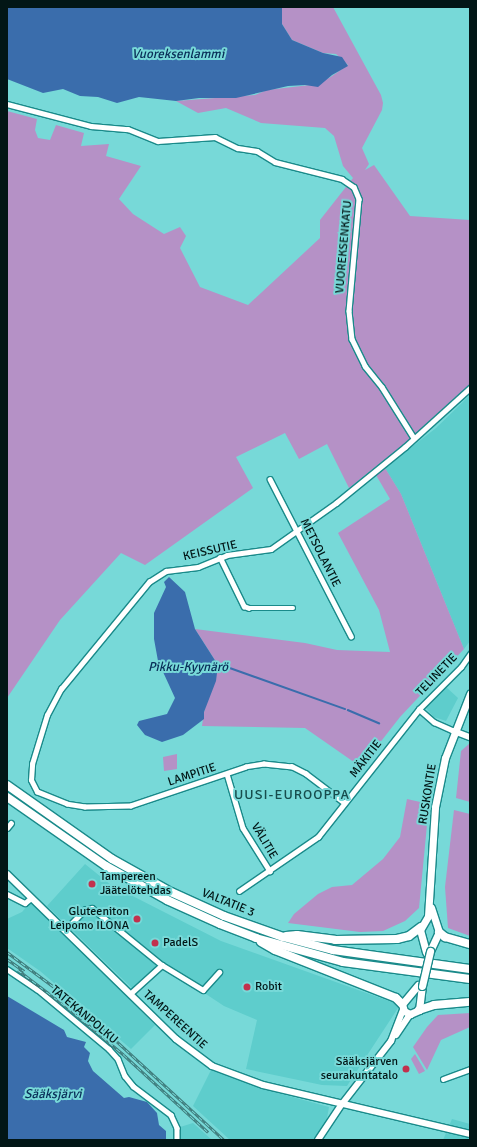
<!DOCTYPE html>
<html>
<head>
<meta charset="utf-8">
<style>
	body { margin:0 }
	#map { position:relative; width:477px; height:1147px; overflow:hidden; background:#77d9d8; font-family:Signika,sans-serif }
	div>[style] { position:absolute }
	.built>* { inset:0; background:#5ecdcc }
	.green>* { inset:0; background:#b591c6 }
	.water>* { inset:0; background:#3a6dac }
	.stream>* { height:1.5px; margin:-0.75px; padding:0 0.75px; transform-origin:0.75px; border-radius:0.75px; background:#3a6dac }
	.roads { filter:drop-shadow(1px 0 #1a8a8a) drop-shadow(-1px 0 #1a8a8a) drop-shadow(0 1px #1a8a8a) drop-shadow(0 -1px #1a8a8a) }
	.minor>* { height:4.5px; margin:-2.25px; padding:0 2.25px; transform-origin:2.25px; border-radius:2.25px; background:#fff }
	.tertiary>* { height:5.5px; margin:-2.75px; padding:0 2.75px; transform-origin:2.75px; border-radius:2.75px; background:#fff }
	.secondary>* { height:6px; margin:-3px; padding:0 3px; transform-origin:3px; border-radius:3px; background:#fff }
	.primary>* { height:7px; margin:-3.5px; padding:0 3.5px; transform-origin:3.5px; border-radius:3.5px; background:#fff }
	.motorway>* { height:8px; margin:-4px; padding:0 4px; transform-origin:4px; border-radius:4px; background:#fff }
	.rail>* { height:3px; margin-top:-1.5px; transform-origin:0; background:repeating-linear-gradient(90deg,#77d9d8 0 4.5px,#3b7575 0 9px); box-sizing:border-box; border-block:1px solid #3b7575 }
	.bridges { filter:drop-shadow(1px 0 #1a8a8a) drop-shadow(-1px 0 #1a8a8a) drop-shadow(0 1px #1a8a8a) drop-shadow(0 -1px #1a8a8a) }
	.primary-bridge>* { height:7px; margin:-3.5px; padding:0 3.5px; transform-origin:3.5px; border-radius:3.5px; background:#fff }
	.dots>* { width:11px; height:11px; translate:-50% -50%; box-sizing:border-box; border:2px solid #77d9d8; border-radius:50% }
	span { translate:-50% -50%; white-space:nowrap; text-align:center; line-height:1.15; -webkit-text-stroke:4px #77d9d8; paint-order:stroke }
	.street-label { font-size:12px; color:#021616 }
	.poi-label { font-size:12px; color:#021616 }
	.left { translate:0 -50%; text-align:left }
	.right { translate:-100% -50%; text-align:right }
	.water-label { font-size:13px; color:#082d57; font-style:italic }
	.quarter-label { font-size:14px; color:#174d4d; letter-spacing:1px }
	.frame { position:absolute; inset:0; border:8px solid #021616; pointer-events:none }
</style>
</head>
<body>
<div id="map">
	<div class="built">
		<div style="clip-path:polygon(470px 395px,470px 641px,464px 649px,401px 494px,385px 468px,436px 428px)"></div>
		<div style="clip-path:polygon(445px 686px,458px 698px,446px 721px,434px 717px,425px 707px)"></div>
		<div style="clip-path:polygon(85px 864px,111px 885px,221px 941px,400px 1005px,347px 1086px,322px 1085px,246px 1069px,257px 1020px,224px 1006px,162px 965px,134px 990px,47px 906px)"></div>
		<div style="clip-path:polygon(31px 902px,155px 1025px,131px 1049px,40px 971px,7px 948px,7px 919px,22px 912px)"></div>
		<div style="clip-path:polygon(211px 1070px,260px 1088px,329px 1107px,326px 1124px,315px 1140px,230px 1140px,193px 1106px)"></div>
		<div style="clip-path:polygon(452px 1119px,470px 1124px,470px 1140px,443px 1140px)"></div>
		<div style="clip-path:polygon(193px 1123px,212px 1140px,177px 1140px,177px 1128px)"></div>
	</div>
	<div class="green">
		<div style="clip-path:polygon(282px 7px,333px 7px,381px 95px,383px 103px,382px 110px,362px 148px,369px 164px,365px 170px,374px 165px,410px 216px,470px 220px,470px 385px,402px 446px,349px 488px,327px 444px,299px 459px,285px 433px,236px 457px,253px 488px,145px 565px,121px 553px,60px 620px,7px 698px,7px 111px,37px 119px,35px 130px,38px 138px,50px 140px,56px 125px,84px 133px,81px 146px,109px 144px,106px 156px,141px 166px,119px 199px,133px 214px,164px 234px,180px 227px,186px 236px,180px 248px,200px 287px,248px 305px,320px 238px,320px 220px,353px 178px,343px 166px,334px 136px,325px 128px,261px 123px,226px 108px,198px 113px,176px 101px,255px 95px,267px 90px,310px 85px,329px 78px,348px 65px,336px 54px,323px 53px,292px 40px,282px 24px)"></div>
		<div style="clip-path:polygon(385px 468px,401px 494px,464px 649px,400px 717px,361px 767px,305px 728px,202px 726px,204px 712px,218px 665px,195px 629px,305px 643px,337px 650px,390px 652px,379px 610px,338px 533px,390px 499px,376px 475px)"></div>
		<div style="clip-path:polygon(470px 743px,470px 802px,456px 798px,461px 751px)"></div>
		<div style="clip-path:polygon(177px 754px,177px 769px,164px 771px,163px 757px)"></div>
		<div style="clip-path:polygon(407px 799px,429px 804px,419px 908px,405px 921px,383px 931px,360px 932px,288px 923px,294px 914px,318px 894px,332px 887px,352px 885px,383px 859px,400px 837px)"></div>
		<div style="clip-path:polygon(454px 810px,470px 814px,470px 936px,448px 928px,445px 887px)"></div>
		<div style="clip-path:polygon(470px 1013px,470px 1027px,441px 1040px,427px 1070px,413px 1047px,427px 1027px,438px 1015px)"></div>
		<div style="clip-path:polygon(415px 1054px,425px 1071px,419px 1074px,411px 1059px)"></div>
	</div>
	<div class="water">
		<div style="clip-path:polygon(7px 7px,282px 7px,282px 24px,292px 40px,323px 53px,342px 57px,348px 66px,332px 75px,318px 87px,305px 85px,288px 86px,236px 98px,199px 98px,176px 101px,139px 97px,117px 103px,98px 97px,80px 96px,63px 89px,43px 93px,7px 79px)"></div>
		<div style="clip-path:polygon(169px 577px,185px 592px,195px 629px,218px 665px,216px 681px,204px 712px,204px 719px,183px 735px,162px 742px,145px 735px,137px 725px,139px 721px,167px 714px,175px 698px,158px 661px,154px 639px,154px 613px,166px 587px,164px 582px)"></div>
		<div style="clip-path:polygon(7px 996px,64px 1030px,67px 1037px,86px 1042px,84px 1047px,90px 1053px,88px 1061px,93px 1071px,124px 1098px,129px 1097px,147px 1102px,157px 1113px,159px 1125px,166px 1131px,166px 1140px,7px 1140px)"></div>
	</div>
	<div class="stream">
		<div style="left:216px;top:663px;width:137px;rotate:19.6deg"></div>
		<div style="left:348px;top:710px;width:34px;rotate:23deg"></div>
	</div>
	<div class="roads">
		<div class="minor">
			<div style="left:7px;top:104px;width:87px;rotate:14.7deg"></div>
			<div style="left:91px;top:126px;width:37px;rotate:5deg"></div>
			<div style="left:128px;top:129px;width:32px;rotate:22deg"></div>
			<div style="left:158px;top:141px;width:57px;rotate:-4deg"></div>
			<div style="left:215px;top:137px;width:25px;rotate:26deg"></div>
			<div style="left:238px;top:148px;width:19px;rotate:9deg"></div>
			<div style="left:257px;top:151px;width:21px;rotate:31deg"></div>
			<div style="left:275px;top:162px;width:69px;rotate:14.2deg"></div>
			<div style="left:342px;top:179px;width:14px;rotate:34deg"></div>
			<div style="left:354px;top:187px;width:13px;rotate:67deg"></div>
			<div style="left:359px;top:199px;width:112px;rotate:95.1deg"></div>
			<div style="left:349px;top:311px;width:28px;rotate:84deg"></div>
			<div style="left:352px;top:339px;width:30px;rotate:64deg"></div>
			<div style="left:365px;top:366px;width:27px;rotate:51deg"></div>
			<div style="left:382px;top:387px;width:60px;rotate:57.9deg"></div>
			<div style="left:270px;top:479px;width:177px;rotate:62.7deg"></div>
			<div style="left:220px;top:557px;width:55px;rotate:63.9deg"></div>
			<div style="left:244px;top:606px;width:5px;rotate:22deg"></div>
			<div style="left:249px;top:608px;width:44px"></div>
			<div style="left:419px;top:709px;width:59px;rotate:-45deg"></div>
			<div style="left:461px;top:667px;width:16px;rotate:-55deg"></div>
			<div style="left:227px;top:774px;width:56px;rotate:73.5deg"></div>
			<div style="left:243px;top:828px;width:51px;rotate:57.9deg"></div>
			<div style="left:344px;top:803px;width:48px;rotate:-142.7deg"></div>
			<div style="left:306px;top:774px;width:16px;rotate:-153deg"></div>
			<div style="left:292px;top:767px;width:28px;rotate:-174deg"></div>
			<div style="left:264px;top:764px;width:18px;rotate:171deg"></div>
			<div style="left:246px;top:767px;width:121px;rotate:161.3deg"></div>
			<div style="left:131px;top:806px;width:46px;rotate:178.8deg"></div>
			<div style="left:85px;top:807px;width:18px;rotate:-171deg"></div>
			<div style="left:67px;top:804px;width:32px;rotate:-158deg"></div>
			<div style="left:37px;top:792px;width:13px;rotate:-117deg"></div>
			<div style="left:31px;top:780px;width:16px;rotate:-86deg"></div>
			<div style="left:32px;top:764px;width:51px;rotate:-73deg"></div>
			<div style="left:47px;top:715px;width:30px;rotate:-62deg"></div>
			<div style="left:61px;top:689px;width:139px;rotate:-50.6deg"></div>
			<div style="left:149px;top:582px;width:20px;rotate:-33deg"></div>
			<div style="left:166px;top:571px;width:32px;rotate:-7deg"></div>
			<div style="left:198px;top:567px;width:31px;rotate:-22deg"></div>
			<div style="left:227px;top:555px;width:44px;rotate:-7.8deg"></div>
			<div style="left:271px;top:549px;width:80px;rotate:-35.3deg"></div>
			<div style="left:336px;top:503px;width:89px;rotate:-39.1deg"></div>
			<div style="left:405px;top:447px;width:88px;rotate:-42.2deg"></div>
			<div style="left:7px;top:828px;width:6px;rotate:-51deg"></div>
			<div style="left:239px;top:891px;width:96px;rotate:-34.4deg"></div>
			<div style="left:318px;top:837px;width:163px;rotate:-51.7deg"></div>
			<div style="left:419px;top:709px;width:20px;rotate:41deg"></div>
			<div style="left:434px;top:722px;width:22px;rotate:24deg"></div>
			<div style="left:7px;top:894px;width:20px;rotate:27deg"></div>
			<div style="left:25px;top:903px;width:8px;rotate:-40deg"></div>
			<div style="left:65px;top:930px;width:28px;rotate:-46deg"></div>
			<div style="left:84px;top:910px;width:8px;rotate:-14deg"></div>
			<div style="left:92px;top:908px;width:90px;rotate:39.2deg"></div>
			<div style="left:162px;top:965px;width:48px;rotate:31.4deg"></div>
			<div style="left:203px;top:990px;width:24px;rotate:-48deg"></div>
			<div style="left:7px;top:969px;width:36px;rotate:34deg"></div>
			<div style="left:37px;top:989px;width:94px;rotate:39.8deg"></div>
			<div style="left:109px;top:1049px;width:13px;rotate:48deg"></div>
			<div style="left:118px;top:1059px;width:18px;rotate:68deg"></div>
			<div style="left:125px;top:1076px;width:13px;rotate:51deg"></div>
			<div style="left:133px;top:1086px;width:48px;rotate:37.3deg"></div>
			<div style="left:171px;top:1115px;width:14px;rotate:65deg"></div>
			<div style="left:177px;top:1128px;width:12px;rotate:90deg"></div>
			<div style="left:130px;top:994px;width:43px;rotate:-42.2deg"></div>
			<div style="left:443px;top:1079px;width:29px;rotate:-20deg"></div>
		</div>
		<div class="tertiary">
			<div style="left:454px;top:731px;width:17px;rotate:21deg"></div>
			<div style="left:318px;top:1140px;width:43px;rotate:-56.3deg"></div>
		</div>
		<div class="secondary">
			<div style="left:7px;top:874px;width:236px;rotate:44.3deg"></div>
			<div style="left:176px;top:1039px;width:45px;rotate:36.9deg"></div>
			<div style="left:212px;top:1066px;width:54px;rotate:20.4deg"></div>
			<div style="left:263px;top:1085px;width:213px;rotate:13.3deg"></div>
			<div style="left:396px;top:1035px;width:25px;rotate:-56deg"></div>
			<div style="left:342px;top:1104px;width:80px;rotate:-52.1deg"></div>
			<div style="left:391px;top:1041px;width:34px;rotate:-69deg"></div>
		</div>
		<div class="primary">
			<div style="left:430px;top:951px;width:21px;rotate:-65deg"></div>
			<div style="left:439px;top:932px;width:26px;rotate:-108deg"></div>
			<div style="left:426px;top:952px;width:23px;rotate:-105deg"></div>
			<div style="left:420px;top:930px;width:16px;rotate:-60deg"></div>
			<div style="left:428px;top:916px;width:109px;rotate:-86.3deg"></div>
			<div style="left:435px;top:807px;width:50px;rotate:-78.5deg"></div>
			<div style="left:445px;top:758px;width:69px;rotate:-68.7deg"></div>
			<div style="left:418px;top:985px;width:25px;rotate:130deg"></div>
			<div style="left:402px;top:1004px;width:7px;rotate:74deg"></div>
			<div style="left:404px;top:1011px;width:7px;rotate:27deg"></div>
			<div style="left:410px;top:1014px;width:10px;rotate:-24deg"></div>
			<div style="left:419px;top:1010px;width:24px;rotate:-83deg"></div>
		</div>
		<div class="motorway">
			<div style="left:7px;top:785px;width:128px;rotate:35.2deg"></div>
			<div style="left:112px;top:859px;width:68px;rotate:29.2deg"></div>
			<div style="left:171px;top:892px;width:58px;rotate:24.4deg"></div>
			<div style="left:224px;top:916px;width:63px;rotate:19.6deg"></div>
			<div style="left:283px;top:937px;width:52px;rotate:14.6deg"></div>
			<div style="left:333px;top:950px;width:138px;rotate:7.9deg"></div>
			<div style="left:7px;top:797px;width:121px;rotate:34.9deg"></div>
			<div style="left:106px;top:866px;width:70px;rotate:29.1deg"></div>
			<div style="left:167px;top:900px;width:58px;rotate:24.4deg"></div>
			<div style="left:220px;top:924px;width:39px;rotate:21deg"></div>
			<div style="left:256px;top:938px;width:90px;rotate:15.4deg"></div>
			<div style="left:343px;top:962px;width:128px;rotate:7.6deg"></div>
			<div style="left:439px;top:932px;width:8px;rotate:40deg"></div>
			<div style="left:445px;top:937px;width:26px;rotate:16deg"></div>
			<div style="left:286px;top:936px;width:11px;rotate:-5deg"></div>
			<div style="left:297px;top:935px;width:38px;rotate:7deg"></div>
			<div style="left:335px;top:940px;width:62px;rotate:-0.9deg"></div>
			<div style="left:397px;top:939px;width:12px;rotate:-14deg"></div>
			<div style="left:409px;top:936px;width:15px;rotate:-37deg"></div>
			<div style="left:261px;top:942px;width:16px;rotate:30deg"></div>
			<div style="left:275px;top:950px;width:130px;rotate:21.6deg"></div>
			<div style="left:396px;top:998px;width:8px;rotate:45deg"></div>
			<div style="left:419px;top:1010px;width:16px;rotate:-18deg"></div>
			<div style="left:434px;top:1005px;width:36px;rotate:-5deg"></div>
		</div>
	</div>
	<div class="rail">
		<div style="left:7px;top:952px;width:82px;rotate:36.6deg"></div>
		<div style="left:73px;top:1001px;width:205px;rotate:42.6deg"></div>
		<div style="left:7px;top:959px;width:21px;rotate:35deg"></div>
		<div style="left:18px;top:970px;width:63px;rotate:37.2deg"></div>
		<div style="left:68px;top:1008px;width:73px;rotate:40deg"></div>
		<div style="left:124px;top:1055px;width:114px;rotate:42.5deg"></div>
	</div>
	<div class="bridges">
		<div class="primary-bridge">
			<div style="left:422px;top:986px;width:36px;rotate:-77deg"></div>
		</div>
	</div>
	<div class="dots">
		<div style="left:92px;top:884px;background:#c2314d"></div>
		<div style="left:137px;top:919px;background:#c2314d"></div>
		<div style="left:155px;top:943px;background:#c2314d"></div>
		<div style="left:247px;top:987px;background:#c2314d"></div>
		<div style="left:406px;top:1069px;background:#c2314d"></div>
	</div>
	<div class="street-label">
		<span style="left:344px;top:247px;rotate:-85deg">VUOREKSENKATU</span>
		<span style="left:210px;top:551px;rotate:-13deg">KEISSUTIE</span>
		<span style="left:320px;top:553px;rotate:63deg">METSOLANTIE</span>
		<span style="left:437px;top:675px;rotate:-46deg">TELINETIE</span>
		<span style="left:366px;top:759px;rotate:-52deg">MÄKITIE</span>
		<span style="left:192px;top:775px;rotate:-18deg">LAMPITIE</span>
		<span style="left:428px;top:794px;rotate:-81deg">RUSKONTIE</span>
		<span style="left:264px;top:841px;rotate:59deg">VÄLITIE</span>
		<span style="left:228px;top:903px;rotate:22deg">VALTATIE 3</span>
		<span style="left:84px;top:1015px;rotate:40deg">TATEKANPOLKU</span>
		<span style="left:175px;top:1020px;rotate:42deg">TAMPEREENTIE</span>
	</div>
	<div class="poi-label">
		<span class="left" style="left:100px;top:884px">Tampereen<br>Jäätelötehdas</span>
		<span class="right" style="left:129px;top:919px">Gluteeniton<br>Leipomo ILONA</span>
		<span class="left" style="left:163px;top:943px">PadelS</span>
		<span class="left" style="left:255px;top:987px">Robit</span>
		<span class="right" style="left:398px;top:1069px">Sääksjärven<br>seurakuntatalo</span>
	</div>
	<div class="water-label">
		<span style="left:178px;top:54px">Vuoreksenlammi</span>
		<span style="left:188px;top:667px">Pikku-Kyynärö</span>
		<span style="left:53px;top:1094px">Sääksjärvi</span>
	</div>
	<div class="quarter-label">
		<span style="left:292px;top:795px">UUSI-EUROOPPA</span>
	</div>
	<div class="frame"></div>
</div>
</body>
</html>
